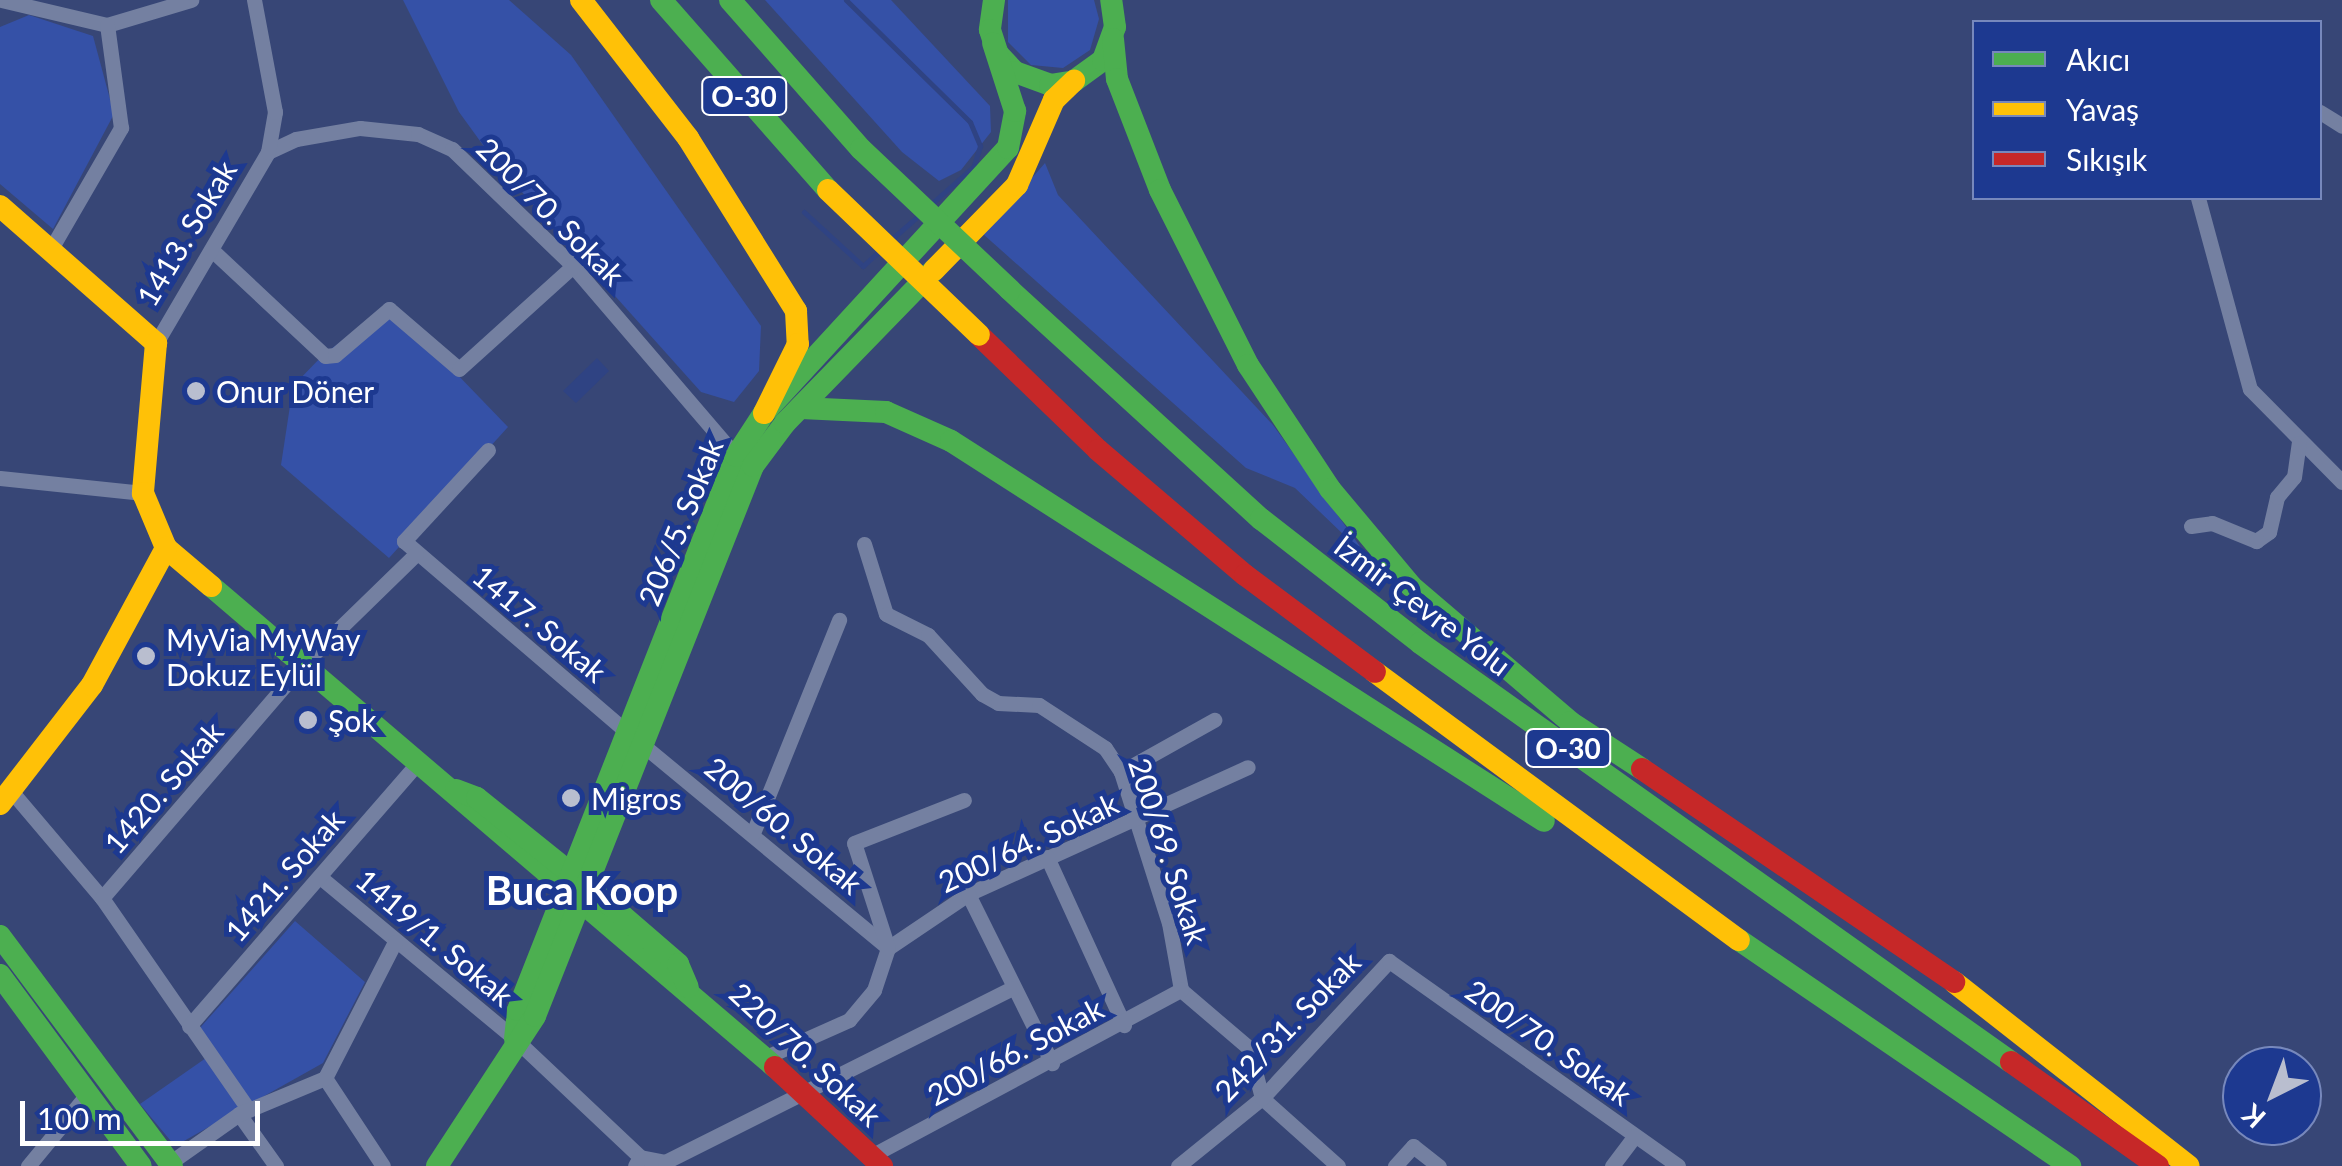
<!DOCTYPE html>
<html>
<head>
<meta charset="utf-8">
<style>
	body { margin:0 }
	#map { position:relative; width:2342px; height:1166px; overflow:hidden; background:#374676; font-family:Lato,sans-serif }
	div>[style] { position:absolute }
	.green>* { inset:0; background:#3551a7 }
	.water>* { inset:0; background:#2f4383 }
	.stream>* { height:5px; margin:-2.5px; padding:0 2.5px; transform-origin:2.5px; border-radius:2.5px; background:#2f4383 }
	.street>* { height:15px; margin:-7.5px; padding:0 7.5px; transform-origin:7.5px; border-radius:7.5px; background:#7480a1 }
	.fast>* { height:22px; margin:-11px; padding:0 11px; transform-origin:11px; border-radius:11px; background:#4caf50 }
	.slow>* { height:22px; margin:-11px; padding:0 11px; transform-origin:11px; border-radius:11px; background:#ffc107 }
	.jam>* { height:22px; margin:-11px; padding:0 11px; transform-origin:11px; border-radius:11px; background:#c62828 }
	.fast-bridge>* { height:22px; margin:-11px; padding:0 11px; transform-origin:11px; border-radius:11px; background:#4caf50 }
	.slow-bridge>* { height:22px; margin:-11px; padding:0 11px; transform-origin:11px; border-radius:11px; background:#ffc107 }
	.dots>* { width:28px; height:28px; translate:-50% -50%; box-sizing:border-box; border:5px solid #1d3990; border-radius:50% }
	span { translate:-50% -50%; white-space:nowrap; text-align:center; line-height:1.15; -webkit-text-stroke:10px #1d3990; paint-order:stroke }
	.shield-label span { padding:2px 8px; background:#1d3990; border:2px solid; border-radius:8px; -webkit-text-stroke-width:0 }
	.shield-label { font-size:28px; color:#fff; font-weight:700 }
	.street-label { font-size:30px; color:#fff }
	.poi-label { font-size:30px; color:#fff }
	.left { translate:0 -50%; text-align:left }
	.district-label { font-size:40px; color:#fff; font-weight:700 }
	.legend { position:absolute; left:1972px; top:20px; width:350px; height:180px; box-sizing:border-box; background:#1d3990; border:2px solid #7788bc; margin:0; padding:12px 18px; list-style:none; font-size:30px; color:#fff }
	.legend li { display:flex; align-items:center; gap:20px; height:50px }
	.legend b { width:50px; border:2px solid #7788bc }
	.north { position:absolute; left:2222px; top:1046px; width:100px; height:100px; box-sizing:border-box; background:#1d3990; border:2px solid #7788bc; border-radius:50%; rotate:222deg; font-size:28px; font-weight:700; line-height:40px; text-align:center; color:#fff }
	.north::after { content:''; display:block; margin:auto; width:35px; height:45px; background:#b9becf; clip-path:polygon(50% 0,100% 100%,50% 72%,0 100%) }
	.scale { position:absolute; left:20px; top:1101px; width:240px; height:45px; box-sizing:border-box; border:5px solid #fff; border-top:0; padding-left:12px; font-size:30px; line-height:35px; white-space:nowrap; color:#fff; -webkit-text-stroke:8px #1d3990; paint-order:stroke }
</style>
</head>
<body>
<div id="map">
	<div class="green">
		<div style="clip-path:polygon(403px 0,509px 0,571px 55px,761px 326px,759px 371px,734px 402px,701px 392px,496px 163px,459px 112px)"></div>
		<div style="clip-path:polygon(765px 0,891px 0,990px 106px,991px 132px,961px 170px,939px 181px,902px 152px)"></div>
		<div style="clip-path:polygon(1008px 0,1094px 0,1099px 19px,1090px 50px,1063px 68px,1031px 65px,1008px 42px)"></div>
		<div style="clip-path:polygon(29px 15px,93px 36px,114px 114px,53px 229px,0 184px,0 27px)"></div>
		<div style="clip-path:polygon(1045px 163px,1058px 195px,1273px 425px,1369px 559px,1295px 488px,1246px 468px,983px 234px)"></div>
		<div style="clip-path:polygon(380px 313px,398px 313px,508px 427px,389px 558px,281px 465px,293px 386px,324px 354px)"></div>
		<div style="clip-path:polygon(295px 921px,365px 982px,323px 1063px,175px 1146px,140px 1104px,206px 1058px,191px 1038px)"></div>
	</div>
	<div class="water">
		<div style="clip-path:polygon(597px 358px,609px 371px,576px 403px,563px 391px)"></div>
	</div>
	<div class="stream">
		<div style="left:846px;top:0;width:174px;rotate:44.5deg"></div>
		<div style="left:970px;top:122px;width:26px;rotate:67deg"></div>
		<div style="left:980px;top:146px;width:21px;rotate:107deg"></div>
		<div style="left:974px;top:166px;width:57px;rotate:138.5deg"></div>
		<div style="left:804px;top:212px;width:80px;rotate:42.5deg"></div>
		<div style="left:863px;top:266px;width:22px;rotate:-43deg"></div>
		<div style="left:894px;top:237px;width:29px;rotate:-41deg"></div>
	</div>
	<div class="street">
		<div style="left:1px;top:0;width:109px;rotate:13.3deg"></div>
		<div style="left:107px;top:25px;width:88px;rotate:-16.6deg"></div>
		<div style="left:2320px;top:112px;width:26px;rotate:32deg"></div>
		<div style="left:268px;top:152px;width:31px;rotate:-25deg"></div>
		<div style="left:296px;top:139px;width:65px;rotate:-9.8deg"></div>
		<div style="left:360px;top:128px;width:58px;rotate:5.9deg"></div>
		<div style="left:418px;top:134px;width:37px;rotate:24deg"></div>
		<div style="left:452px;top:149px;width:168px;rotate:44deg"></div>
		<div style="left:573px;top:266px;width:250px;rotate:49.4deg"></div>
		<div style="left:2198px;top:198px;width:198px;rotate:74.8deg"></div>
		<div style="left:2250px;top:389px;width:131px;rotate:45.3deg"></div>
		<div style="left:52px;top:247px;width:138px;rotate:-59.9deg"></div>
		<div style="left:121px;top:128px;width:104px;rotate:-97.7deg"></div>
		<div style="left:214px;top:252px;width:152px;rotate:43.1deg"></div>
		<div style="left:325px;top:356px;width:10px;rotate:-6deg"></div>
		<div style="left:335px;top:355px;width:71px;rotate:-40.4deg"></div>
		<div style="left:389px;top:309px;width:92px;rotate:40.6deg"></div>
		<div style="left:459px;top:369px;width:154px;rotate:-42.1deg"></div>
		<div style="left:156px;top:343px;width:221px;rotate:-59.6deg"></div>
		<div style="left:268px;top:152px;width:41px;rotate:-80.1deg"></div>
		<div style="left:275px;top:112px;width:114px;rotate:-100.6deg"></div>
		<div style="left:488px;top:450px;width:124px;rotate:132.7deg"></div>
		<div style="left:404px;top:541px;width:296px;rotate:40.6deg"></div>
		<div style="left:0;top:478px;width:144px;rotate:6deg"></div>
		<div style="left:2191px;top:526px;width:21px;rotate:-8deg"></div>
		<div style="left:2212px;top:523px;width:48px;rotate:22.2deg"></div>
		<div style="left:2256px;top:541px;width:16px;rotate:-35deg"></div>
		<div style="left:2269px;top:532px;width:36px;rotate:-77deg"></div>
		<div style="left:2277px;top:497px;width:26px;rotate:-50deg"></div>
		<div style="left:2294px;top:477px;width:34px;rotate:-82deg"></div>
		<div style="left:864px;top:544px;width:73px;rotate:72.6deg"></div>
		<div style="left:886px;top:614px;width:47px;rotate:26.6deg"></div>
		<div style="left:928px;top:635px;width:80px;rotate:47.5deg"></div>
		<div style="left:982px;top:694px;width:18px;rotate:29deg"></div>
		<div style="left:998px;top:703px;width:41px;rotate:2.8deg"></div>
		<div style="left:1039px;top:705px;width:79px;rotate:33.1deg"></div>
		<div style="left:1105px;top:748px;width:29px;rotate:56deg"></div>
		<div style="left:1121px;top:772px;width:158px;rotate:72.4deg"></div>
		<div style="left:1169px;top:923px;width:68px;rotate:79.8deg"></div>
		<div style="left:1181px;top:990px;width:89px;rotate:40.5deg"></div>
		<div style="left:1249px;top:1048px;width:52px;rotate:75.4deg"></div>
		<div style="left:1262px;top:1098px;width:102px;rotate:41.8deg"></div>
		<div style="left:644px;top:746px;width:317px;rotate:39.6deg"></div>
		<div style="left:888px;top:948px;width:97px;rotate:-34deg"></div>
		<div style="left:968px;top:894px;width:307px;rotate:-24.4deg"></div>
		<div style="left:1121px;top:772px;width:107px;rotate:-29.2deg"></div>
		<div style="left:12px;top:792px;width:139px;rotate:49.7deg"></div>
		<div style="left:102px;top:898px;width:257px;rotate:55.3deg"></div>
		<div style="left:753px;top:833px;width:230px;rotate:-68deg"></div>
		<div style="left:1047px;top:857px;width:185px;rotate:65.4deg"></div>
		<div style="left:320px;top:877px;width:254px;rotate:39.7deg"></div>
		<div style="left:515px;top:1039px;width:172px;rotate:43.3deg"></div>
		<div style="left:640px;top:1157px;width:10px;rotate:119deg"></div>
		<div style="left:968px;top:894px;width:189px;rotate:63.6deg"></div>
		<div style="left:102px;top:898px;width:310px;rotate:-49.3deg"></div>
		<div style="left:304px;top:663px;width:156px;rotate:-44.2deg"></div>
		<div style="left:189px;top:1026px;width:352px;rotate:-49deg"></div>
		<div style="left:766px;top:1057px;width:91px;rotate:-24deg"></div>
		<div style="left:849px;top:1020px;width:39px;rotate:-50deg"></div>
		<div style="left:874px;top:990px;width:44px;rotate:-71.6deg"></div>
		<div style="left:888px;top:948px;width:110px;rotate:-107.9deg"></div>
		<div style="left:854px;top:843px;width:118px;rotate:-21.4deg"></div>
		<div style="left:325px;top:1078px;width:105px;rotate:56.6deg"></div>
		<div style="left:239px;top:1114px;width:64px;rotate:54.6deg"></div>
		<div style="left:871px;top:1156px;width:352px;rotate:-28.2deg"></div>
		<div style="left:640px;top:1157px;width:25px;rotate:11deg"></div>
		<div style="left:665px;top:1162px;width:388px;rotate:-26.6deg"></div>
		<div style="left:171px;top:1162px;width:83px;rotate:-35.2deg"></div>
		<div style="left:239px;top:1114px;width:93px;rotate:-22.7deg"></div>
		<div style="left:325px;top:1078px;width:153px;rotate:-62.8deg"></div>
		<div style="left:28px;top:1166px;width:96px;rotate:-50.5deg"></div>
		<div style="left:1178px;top:1166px;width:108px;rotate:-39deg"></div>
		<div style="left:1262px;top:1098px;width:187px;rotate:-47.2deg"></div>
		<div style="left:1389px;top:961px;width:354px;rotate:35.3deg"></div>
		<div style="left:1395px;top:1166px;width:27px;rotate:-48deg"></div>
		<div style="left:1413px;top:1146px;width:33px;rotate:38deg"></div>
		<div style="left:1612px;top:1166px;width:38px;rotate:-53deg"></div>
	</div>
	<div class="fast">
		<div style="left:661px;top:0;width:253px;rotate:48.7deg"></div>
		<div style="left:730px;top:0;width:198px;rotate:48.7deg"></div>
		<div style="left:994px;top:0;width:30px;rotate:98deg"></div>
		<div style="left:990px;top:30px;width:25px;rotate:72deg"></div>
		<div style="left:998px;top:54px;width:25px;rotate:47deg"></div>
		<div style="left:1015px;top:72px;width:37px;rotate:20deg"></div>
		<div style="left:1050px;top:85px;width:24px;rotate:-9deg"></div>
		<div style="left:1074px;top:81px;width:36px;rotate:-36deg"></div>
		<div style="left:1103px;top:60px;width:35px;rotate:-70deg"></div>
		<div style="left:1115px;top:27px;width:27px;rotate:-98deg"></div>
		<div style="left:1113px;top:39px;width:40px;rotate:84.3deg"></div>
		<div style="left:1117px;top:79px;width:119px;rotate:68.8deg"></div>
		<div style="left:1160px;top:190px;width:196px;rotate:63.3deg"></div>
		<div style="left:1248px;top:365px;width:149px;rotate:56.5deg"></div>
		<div style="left:1330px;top:489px;width:126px;rotate:50.1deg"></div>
		<div style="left:1411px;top:586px;width:209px;rotate:40.5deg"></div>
		<div style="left:1570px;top:722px;width:86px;rotate:33.1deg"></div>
		<div style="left:1010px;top:290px;width:340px;rotate:42.4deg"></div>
		<div style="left:1261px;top:519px;width:202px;rotate:37.9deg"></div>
		<div style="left:1420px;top:643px;width:724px;rotate:35.34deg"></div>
		<div style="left:801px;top:408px;width:85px;rotate:2.7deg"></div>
		<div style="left:886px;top:412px;width:71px;rotate:24deg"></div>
		<div style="left:951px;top:441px;width:704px;rotate:32.65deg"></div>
		<div style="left:211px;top:586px;width:741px;rotate:40.46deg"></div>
		<div style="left:456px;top:790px;width:22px;rotate:21deg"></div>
		<div style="left:477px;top:798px;width:171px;rotate:38.8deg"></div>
		<div style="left:610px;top:905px;width:90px;rotate:40.9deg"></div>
		<div style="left:678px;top:964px;width:25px;rotate:67deg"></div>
		<div style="left:0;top:936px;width:287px;rotate:53.2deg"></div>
		<div style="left:1739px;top:940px;width:401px;rotate:34.3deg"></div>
		<div style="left:0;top:975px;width:237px;rotate:53.6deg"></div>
		<div style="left:515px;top:1039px;width:29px;rotate:-84deg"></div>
		<div style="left:518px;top:1010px;width:595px;rotate:-68.52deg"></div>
		<div style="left:736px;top:456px;width:51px;rotate:-56.9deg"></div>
		<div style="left:764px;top:413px;width:360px;rotate:-47.4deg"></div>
		<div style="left:1008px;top:148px;width:38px;rotate:-79deg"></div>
		<div style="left:1015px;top:111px;width:71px;rotate:-107.9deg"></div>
		<div style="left:437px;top:1166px;width:179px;rotate:-56.8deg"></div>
		<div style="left:535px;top:1016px;width:592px;rotate:-68.38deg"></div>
		<div style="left:753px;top:466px;width:54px;rotate:-53.3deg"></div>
		<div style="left:785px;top:423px;width:214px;rotate:-45.8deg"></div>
	</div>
	<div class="slow">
		<div style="left:581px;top:0;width:175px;rotate:52.2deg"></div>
		<div style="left:688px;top:138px;width:204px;rotate:58deg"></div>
		<div style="left:796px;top:311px;width:33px;rotate:87deg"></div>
		<div style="left:798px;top:344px;width:77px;rotate:116.2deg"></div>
		<div style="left:0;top:206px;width:208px;rotate:41.3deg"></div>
		<div style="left:156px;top:343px;width:151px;rotate:95deg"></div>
		<div style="left:143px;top:493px;width:60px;rotate:67.3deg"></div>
		<div style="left:166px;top:548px;width:59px;rotate:40.2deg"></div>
		<div style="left:934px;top:270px;width:119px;rotate:-45.7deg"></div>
		<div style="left:1017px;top:185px;width:93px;rotate:-66.5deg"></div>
		<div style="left:1054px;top:100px;width:28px;rotate:-44deg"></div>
		<div style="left:1375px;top:672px;width:452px;rotate:36.4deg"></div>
		<div style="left:0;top:804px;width:150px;rotate:-52.3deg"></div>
		<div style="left:92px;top:685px;width:156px;rotate:-61.6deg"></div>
		<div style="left:1954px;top:982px;width:298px;rotate:38.1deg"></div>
	</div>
	<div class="jam">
		<div style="left:979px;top:335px;width:165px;rotate:44deg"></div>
		<div style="left:1098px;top:450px;width:193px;rotate:40.4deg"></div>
		<div style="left:1245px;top:575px;width:162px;rotate:36.7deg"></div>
		<div style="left:1642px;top:769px;width:378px;rotate:34.3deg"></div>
		<div style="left:2011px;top:1062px;width:180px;rotate:35.3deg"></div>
		<div style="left:775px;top:1067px;width:146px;rotate:42.8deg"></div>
	</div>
	<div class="fast-bridge">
		<div style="left:861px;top:149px;width:205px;rotate:43.4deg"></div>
	</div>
	<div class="slow-bridge">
		<div style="left:828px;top:190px;width:209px;rotate:43.8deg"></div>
	</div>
	<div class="dots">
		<div style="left:196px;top:391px;background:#b9becf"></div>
		<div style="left:146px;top:656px;background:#b9becf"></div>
		<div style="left:308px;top:720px;background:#b9becf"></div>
		<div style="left:571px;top:798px;background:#b9becf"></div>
	</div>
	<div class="shield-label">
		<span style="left:744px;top:96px">O-30</span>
		<span style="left:1568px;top:748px">O-30</span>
	</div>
	<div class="street-label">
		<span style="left:551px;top:211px;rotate:45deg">200/70. Sokak</span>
		<span style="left:186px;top:233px;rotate:-59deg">1413. Sokak</span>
		<span style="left:680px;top:522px;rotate:-68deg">206/5. Sokak</span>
		<span style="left:1423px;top:605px;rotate:37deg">İzmir Çevre Yolu</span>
		<span style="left:540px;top:623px;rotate:40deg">1417. Sokak</span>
		<span style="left:163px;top:787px;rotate:-49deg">1420. Sokak</span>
		<span style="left:784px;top:825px;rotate:40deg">200/60. Sokak</span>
		<span style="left:1028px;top:842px;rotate:-25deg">200/64. Sokak</span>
		<span style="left:1169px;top:851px;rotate:72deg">200/69. Sokak</span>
		<span style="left:284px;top:875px;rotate:-49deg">1421. Sokak</span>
		<span style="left:435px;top:937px;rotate:40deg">1419/1. Sokak</span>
		<span style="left:1287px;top:1026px;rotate:-46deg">242/31. Sokak</span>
		<span style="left:1549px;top:1042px;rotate:35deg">200/70. Sokak</span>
		<span style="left:1015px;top:1051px;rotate:-28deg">200/66. Sokak</span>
		<span style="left:806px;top:1054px;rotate:43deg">220/70. Sokak</span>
	</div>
	<div class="poi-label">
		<span class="left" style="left:216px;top:391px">Onur Döner</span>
		<span class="left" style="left:166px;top:656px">MyVia MyWay<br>Dokuz Eylül</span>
		<span class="left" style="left:328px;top:720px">Şok</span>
		<span class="left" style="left:591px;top:798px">Migros</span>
	</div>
	<div class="district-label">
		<span style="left:582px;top:890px">Buca Koop</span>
	</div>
	<ul class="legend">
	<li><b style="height:12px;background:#4caf50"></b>Akıcı</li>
	<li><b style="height:12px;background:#ffc107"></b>Yavaş</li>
	<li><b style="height:12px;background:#c62828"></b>Sıkışık</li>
	</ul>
	<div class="north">K</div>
	<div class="scale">100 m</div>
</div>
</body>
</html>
